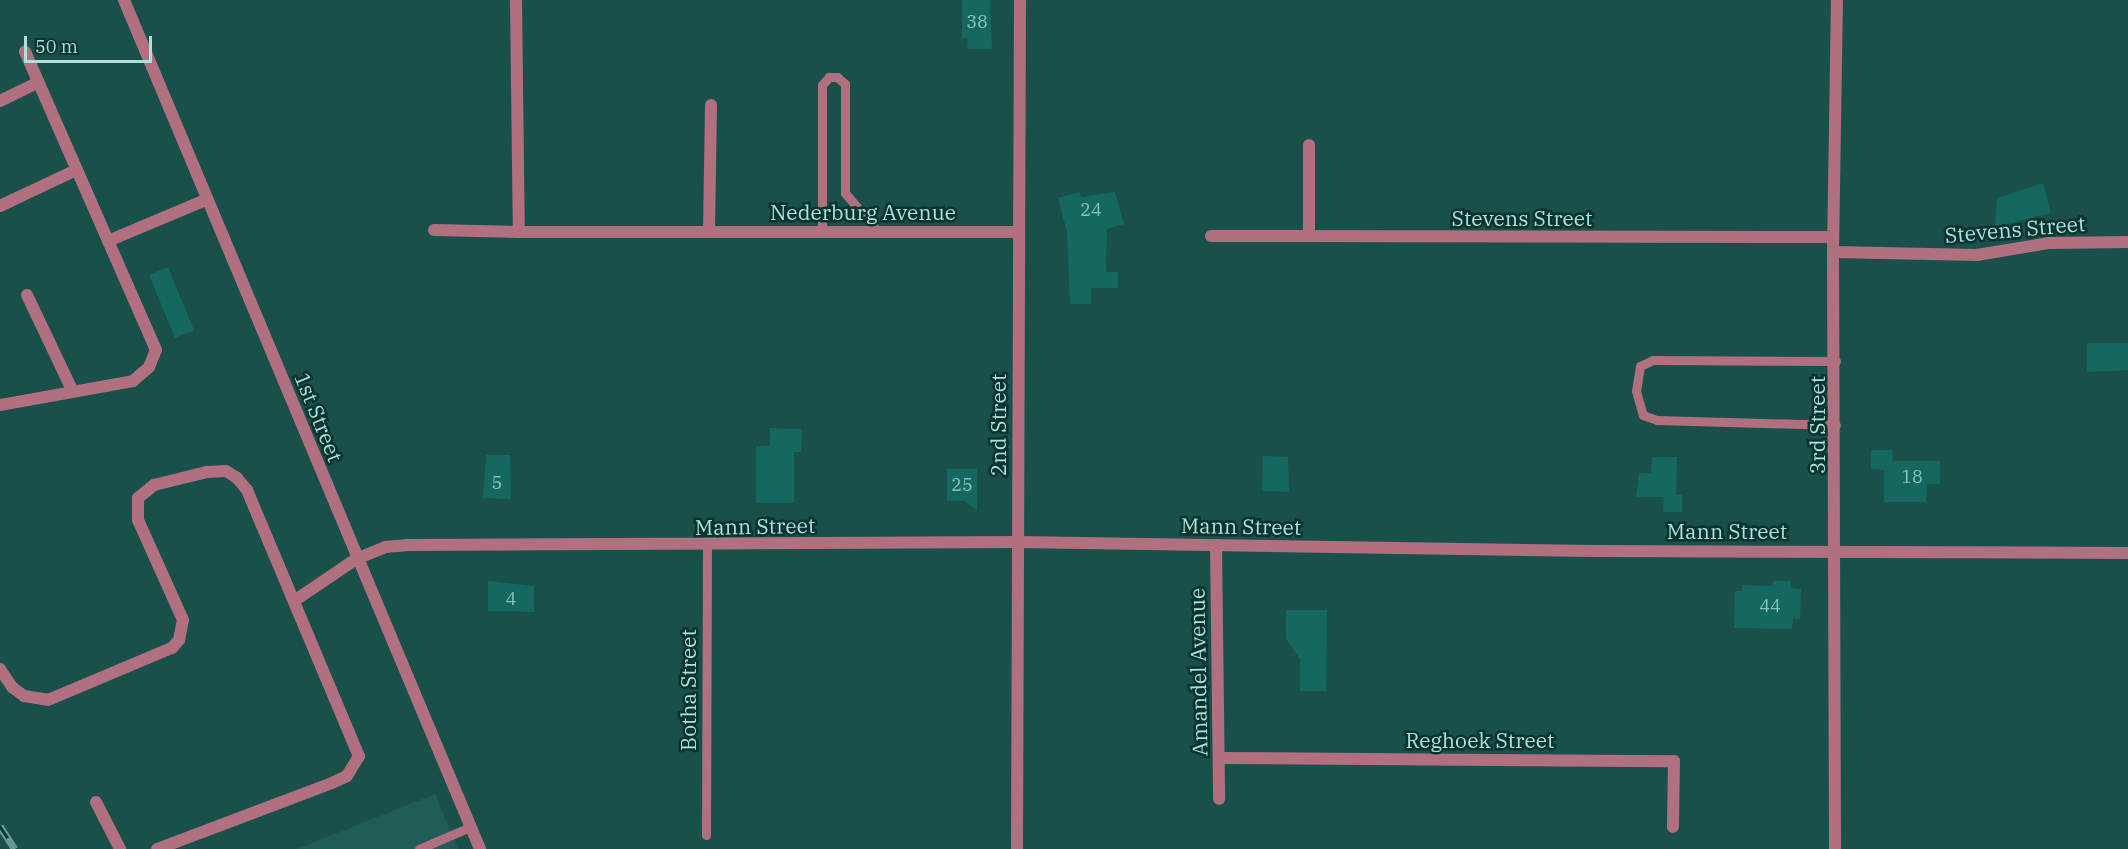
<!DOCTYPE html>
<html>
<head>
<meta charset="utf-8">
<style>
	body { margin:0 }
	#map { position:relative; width:2128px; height:849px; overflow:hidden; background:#19504a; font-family:"IBM Plex Serif",serif }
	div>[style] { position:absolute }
	.built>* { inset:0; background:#1f5d56 }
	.building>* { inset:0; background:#146860 }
	.service>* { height:9px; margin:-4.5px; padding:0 4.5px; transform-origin:4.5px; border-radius:4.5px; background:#b0707f }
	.minor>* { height:12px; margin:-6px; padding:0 6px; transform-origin:6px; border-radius:6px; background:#b0707f }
	.rail>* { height:7px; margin-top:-3.5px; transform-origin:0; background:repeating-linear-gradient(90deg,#06342f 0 14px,#6c9e97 0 28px); box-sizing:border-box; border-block:2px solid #6c9e97 }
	span { translate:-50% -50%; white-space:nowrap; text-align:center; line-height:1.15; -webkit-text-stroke:5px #06342f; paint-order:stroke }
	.number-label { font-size:18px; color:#8ac1ba }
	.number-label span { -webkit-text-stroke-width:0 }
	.street-label { font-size:21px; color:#b2dfd8 }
	.scale { position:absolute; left:24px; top:36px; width:128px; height:27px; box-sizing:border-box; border:3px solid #b2dfd8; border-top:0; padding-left:8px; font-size:18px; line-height:21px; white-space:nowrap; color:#b2dfd8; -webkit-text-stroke:4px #06342f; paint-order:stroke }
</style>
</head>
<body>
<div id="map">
	<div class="built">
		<div style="clip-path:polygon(435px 794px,458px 849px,297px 849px)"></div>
	</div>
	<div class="building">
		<div style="clip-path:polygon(962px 0,990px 0,992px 49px,967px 49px,968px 38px,962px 38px)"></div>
		<div style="clip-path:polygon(2043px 183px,2051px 213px,1995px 227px,1997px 198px)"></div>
		<div style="clip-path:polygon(1080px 192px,1081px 197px,1115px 192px,1124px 224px,1107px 229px,1106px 272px,1118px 272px,1118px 288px,1091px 288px,1091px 304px,1070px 304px,1067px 232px,1058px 198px)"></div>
		<div style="clip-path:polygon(168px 267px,194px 330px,175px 338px,149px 275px)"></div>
		<div style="clip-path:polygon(2087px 343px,2128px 343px,2128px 370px,2087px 372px)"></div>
		<div style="clip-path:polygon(770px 428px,802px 429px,801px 452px,794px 452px,794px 503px,756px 503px,756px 446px,770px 446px)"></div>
		<div style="clip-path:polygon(1871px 450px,1892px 450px,1893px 461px,1940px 461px,1940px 484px,1927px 484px,1926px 502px,1884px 502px,1884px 470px,1871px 469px)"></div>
		<div style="clip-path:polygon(486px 455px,510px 455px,511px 499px,483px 498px)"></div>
		<div style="clip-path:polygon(1263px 456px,1288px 457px,1289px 492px,1262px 491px)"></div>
		<div style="clip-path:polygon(1652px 457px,1677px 457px,1676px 495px,1682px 495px,1682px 512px,1663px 512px,1664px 497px,1636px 497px,1639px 473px,1651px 473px)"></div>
		<div style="clip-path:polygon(947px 469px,977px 469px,977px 511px,965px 501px,947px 501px)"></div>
		<div style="clip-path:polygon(488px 581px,534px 586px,534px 612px,488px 611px)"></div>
		<div style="clip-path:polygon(1773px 581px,1790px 581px,1792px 588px,1801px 589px,1800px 619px,1793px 618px,1792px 629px,1734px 628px,1735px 591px,1742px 591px,1742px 585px,1772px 586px)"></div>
		<div style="clip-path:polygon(1286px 610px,1327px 610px,1326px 691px,1300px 691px,1300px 659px,1286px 639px)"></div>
	</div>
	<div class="service">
		<div style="left:822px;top:232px;width:147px;rotate:-90deg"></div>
		<div style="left:822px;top:85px;width:11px;rotate:-49deg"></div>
		<div style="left:829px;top:77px;width:8px"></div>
		<div style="left:837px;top:77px;width:11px;rotate:41deg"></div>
		<div style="left:845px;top:84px;width:109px;rotate:90deg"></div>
		<div style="left:845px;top:193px;width:51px;rotate:49.8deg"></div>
		<div style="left:1836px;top:361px;width:183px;rotate:-179.7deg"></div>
		<div style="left:1653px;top:360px;width:14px;rotate:155deg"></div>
		<div style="left:1640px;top:366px;width:25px;rotate:99deg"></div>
		<div style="left:1636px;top:391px;width:25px;rotate:74deg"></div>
		<div style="left:1643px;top:415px;width:15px;rotate:20deg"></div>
		<div style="left:1657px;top:420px;width:179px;rotate:1.6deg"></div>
		<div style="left:706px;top:835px;width:289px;rotate:-89.8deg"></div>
		<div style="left:419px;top:849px;width:56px;rotate:-23.3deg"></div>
	</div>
	<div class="minor">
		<div style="left:124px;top:0;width:921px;rotate:67.25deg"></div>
		<div style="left:516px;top:0;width:232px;rotate:89.3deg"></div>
		<div style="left:519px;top:232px;width:498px"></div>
		<div style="left:0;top:101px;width:43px;rotate:-26deg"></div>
		<div style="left:1309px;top:145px;width:91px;rotate:90deg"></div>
		<div style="left:0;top:206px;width:84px;rotate:-25.3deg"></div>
		<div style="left:434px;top:230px;width:85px;rotate:1.3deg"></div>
		<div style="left:709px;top:232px;width:127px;rotate:-89.1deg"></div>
		<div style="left:1211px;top:236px;width:622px;rotate:0.09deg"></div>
		<div style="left:108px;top:241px;width:108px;rotate:-22.8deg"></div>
		<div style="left:1833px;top:252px;width:144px;rotate:1.2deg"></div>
		<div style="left:1977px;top:255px;width:73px;rotate:-9.5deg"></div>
		<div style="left:2049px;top:243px;width:79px;rotate:-0.7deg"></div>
		<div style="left:27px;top:295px;width:107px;rotate:64.6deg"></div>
		<div style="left:0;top:405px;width:135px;rotate:-10.2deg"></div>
		<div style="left:133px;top:381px;width:21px;rotate:-41deg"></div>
		<div style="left:149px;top:367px;width:18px;rotate:-68deg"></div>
		<div style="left:156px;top:350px;width:326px;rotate:-113.7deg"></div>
		<div style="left:1216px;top:545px;width:254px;rotate:89.3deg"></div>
		<div style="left:294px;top:601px;width:75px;rotate:-34.1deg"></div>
		<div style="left:356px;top:559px;width:31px;rotate:-22deg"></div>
		<div style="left:385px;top:547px;width:21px;rotate:-5deg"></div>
		<div style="left:406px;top:545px;width:612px;rotate:-0.28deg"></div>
		<div style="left:1018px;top:542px;width:576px;rotate:0.9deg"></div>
		<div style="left:1594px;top:551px;width:534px;rotate:0.21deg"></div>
		<div style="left:0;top:669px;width:22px;rotate:56deg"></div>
		<div style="left:12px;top:687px;width:15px;rotate:37deg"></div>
		<div style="left:24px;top:696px;width:24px;rotate:9deg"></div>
		<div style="left:48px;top:700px;width:134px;rotate:-22.8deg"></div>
		<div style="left:172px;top:648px;width:11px;rotate:-49deg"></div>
		<div style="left:179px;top:640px;width:20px;rotate:-79deg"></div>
		<div style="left:183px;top:620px;width:110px;rotate:-114.2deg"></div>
		<div style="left:138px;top:520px;width:22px;rotate:-90deg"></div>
		<div style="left:138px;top:498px;width:21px;rotate:-39deg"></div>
		<div style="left:154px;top:485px;width:55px;rotate:-13.8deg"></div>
		<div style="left:207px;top:472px;width:19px;rotate:-3deg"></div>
		<div style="left:226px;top:471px;width:13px;rotate:32deg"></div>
		<div style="left:237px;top:478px;width:16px;rotate:50deg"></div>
		<div style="left:247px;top:490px;width:289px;rotate:67.2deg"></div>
		<div style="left:359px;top:756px;width:23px;rotate:121deg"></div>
		<div style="left:347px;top:776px;width:17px;rotate:155deg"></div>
		<div style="left:332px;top:783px;width:187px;rotate:159.3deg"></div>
		<div style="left:1219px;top:758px;width:455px;rotate:0.4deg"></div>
		<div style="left:1674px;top:761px;width:66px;rotate:90.9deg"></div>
		<div style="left:96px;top:802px;width:53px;rotate:62.9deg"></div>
		<div style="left:1017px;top:849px;width:849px;rotate:-89.8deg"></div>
		<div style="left:1835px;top:849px;width:597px;rotate:-90.19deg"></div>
		<div style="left:1833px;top:252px;width:252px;rotate:-89.1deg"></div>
	</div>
	<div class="rail">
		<div style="left:0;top:826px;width:27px;rotate:57deg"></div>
	</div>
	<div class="number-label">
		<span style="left:977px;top:22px">38</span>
		<span style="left:1091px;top:210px">24</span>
		<span style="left:1912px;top:477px">18</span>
		<span style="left:497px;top:483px">5</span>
		<span style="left:962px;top:485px">25</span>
		<span style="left:511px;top:599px">4</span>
		<span style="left:1770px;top:606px">44</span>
	</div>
	<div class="street-label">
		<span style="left:863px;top:212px">Nederburg Avenue</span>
		<span style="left:1522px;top:218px">Stevens Street</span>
		<span style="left:2015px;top:229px;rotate:-5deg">Stevens Street</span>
		<span style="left:319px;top:417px;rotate:68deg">1st Street</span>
		<span style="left:998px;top:425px;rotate:-90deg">2nd Street</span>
		<span style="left:1817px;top:425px;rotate:-90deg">3rd Street</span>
		<span style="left:755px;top:526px;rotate:-1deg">Mann Street</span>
		<span style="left:1241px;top:526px;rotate:1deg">Mann Street</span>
		<span style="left:1727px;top:531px">Mann Street</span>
		<span style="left:1198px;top:672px;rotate:-91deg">Amandel Avenue</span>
		<span style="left:688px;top:690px;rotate:-90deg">Botha Street</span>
		<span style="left:1480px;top:740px">Reghoek Street</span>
	</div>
	<div class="scale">50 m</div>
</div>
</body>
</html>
